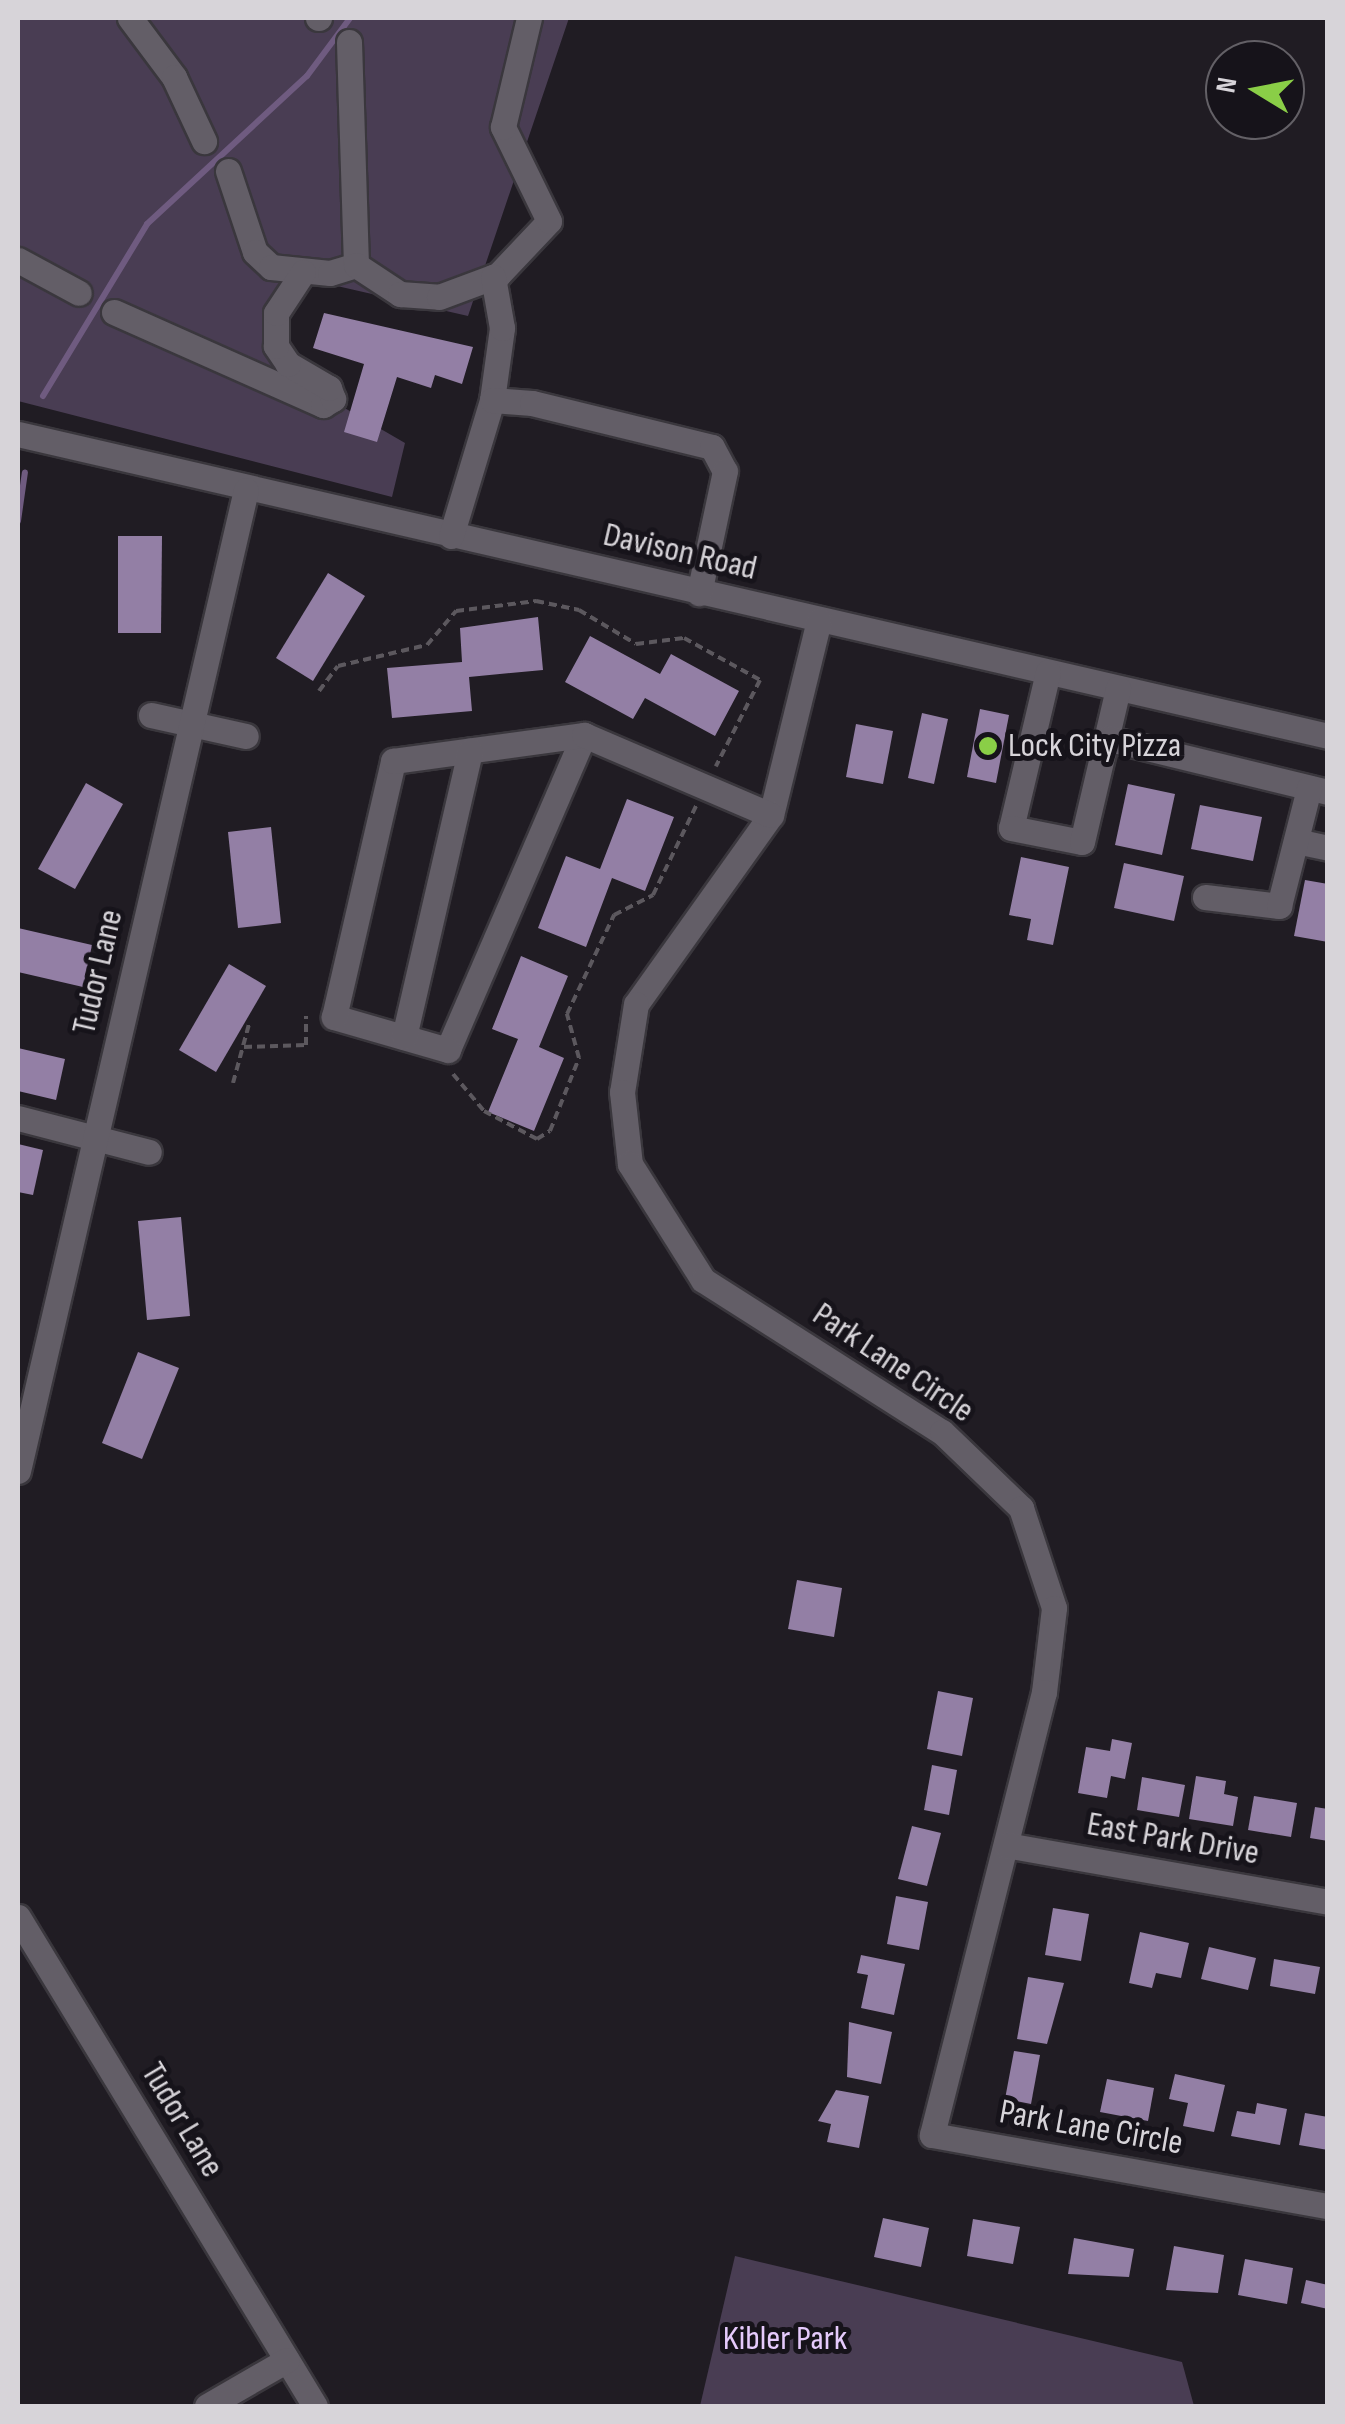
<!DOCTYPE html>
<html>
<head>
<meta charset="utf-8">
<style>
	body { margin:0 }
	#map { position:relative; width:1345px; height:2424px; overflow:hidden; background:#201c23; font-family:"Sofia Sans Condensed",sans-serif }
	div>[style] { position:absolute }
	.green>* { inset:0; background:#493d53 }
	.stream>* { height:6px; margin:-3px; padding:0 3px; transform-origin:3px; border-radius:3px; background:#6f5b80 }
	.building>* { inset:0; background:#937fa5 }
	.path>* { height:4px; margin-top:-2px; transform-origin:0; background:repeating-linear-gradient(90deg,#5c585e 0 8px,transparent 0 13px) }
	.roads { filter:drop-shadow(2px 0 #3a373d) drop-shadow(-2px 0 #3a373d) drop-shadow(0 2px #3a373d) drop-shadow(0 -2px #3a373d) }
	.minor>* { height:25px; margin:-12.5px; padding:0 12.5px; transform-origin:12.5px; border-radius:12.5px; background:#635e67 }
	.dots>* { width:28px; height:28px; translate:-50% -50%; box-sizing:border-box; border:5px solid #16131a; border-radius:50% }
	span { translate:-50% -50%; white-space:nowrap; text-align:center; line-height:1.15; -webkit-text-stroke:10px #16131a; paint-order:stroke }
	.street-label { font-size:35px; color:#d7d4d9 }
	.poi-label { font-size:35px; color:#d7d4d9 }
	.left { translate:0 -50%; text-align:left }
	.park-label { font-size:35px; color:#e5cafc }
	.frame { position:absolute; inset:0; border:20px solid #d7d4d9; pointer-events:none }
	.north { position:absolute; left:1205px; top:40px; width:100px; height:100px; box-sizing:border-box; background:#16131a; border:2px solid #636066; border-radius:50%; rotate:280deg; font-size:28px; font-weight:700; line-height:40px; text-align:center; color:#d7d4d9 }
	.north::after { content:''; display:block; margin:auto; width:35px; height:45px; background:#8ace47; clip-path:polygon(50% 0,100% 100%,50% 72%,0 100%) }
</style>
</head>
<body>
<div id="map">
	<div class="green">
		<div style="clip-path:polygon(18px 18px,569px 18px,468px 316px,289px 275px,279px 370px,405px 443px,392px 497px,18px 401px)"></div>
		<div style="clip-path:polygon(735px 2256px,1182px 2362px,1194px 2406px,700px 2406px)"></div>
	</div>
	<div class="stream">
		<div style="left:43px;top:396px;width:201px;rotate:-58.8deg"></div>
		<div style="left:147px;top:224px;width:218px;rotate:-42.8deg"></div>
		<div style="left:307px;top:76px;width:72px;rotate:-53.4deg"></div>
		<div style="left:18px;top:521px;width:49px;rotate:-81.9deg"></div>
	</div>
	<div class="building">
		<div style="clip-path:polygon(324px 313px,473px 347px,462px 384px,435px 375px,431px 388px,397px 377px,377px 442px,344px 432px,364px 364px,313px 348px)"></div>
		<div style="clip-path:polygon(118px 536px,162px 536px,161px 633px,118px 633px)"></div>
		<div style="clip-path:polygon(328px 573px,365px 596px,313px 681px,276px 658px)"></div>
		<div style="clip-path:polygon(538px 617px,543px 670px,469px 677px,472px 711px,392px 718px,387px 668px,462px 662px,460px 628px)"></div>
		<div style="clip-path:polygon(590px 636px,660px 674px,671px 654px,739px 691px,715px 736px,645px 698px,633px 719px,565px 682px)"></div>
		<div style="clip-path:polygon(980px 709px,1009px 715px,996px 783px,967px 777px)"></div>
		<div style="clip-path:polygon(922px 713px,948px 719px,934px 784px,908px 778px)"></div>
		<div style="clip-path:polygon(856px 724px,893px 731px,883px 784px,846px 777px)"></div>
		<div style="clip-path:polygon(86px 783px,123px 804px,75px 889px,38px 869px)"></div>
		<div style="clip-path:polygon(1128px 784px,1175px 794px,1162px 855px,1115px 845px)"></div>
		<div style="clip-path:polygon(627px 799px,674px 817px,645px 891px,612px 878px,586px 947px,538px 928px,566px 856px,600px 869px)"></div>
		<div style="clip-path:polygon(1200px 805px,1262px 817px,1253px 861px,1191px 849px)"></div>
		<div style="clip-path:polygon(271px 827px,281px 923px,238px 928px,228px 832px)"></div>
		<div style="clip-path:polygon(1021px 857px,1069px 867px,1053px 945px,1027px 940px,1031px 919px,1009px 915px)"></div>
		<div style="clip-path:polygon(1124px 863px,1184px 876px,1174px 921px,1114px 908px)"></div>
		<div style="clip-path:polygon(1305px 880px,1328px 884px,1328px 942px,1294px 936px)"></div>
		<div style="clip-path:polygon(18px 928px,92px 945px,83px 987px,18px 972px)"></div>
		<div style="clip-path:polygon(521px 956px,568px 976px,539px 1047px,564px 1058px,534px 1131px,488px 1112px,518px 1039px,492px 1029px)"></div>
		<div style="clip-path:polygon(229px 964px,266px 986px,216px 1072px,179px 1050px)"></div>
		<div style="clip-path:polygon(18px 1048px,65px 1059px,56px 1100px,18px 1091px)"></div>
		<div style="clip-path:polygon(18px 1144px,43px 1150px,33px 1195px,18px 1192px)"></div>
		<div style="clip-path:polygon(181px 1217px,190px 1316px,147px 1320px,138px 1221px)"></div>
		<div style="clip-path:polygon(138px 1352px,179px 1368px,142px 1459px,102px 1443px)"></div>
		<div style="clip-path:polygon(797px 1580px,842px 1588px,834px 1637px,788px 1629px)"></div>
		<div style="clip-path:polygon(938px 1691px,973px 1698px,962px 1756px,927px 1749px)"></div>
		<div style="clip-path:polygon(1112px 1739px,1132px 1743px,1125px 1779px,1111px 1776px,1107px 1798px,1078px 1793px,1086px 1747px,1110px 1751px)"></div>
		<div style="clip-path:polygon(932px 1765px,957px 1770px,949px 1815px,924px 1810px)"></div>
		<div style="clip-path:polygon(1196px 1776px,1226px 1781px,1224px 1794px,1238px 1797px,1233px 1826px,1189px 1819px)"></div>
		<div style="clip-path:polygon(1142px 1777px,1185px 1785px,1179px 1817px,1137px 1810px)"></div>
		<div style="clip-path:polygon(1254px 1796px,1297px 1803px,1291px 1837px,1248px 1830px)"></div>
		<div style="clip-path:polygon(1315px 1807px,1328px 1809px,1328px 1841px,1310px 1838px)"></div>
		<div style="clip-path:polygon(912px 1826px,941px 1833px,927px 1886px,898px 1879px)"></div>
		<div style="clip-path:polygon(896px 1896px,928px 1902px,919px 1950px,887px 1944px)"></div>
		<div style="clip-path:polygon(1053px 1908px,1089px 1914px,1081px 1961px,1045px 1955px)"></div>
		<div style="clip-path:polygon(1140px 1932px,1189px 1943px,1181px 1978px,1156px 1973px,1152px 1988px,1129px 1983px)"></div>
		<div style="clip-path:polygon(1209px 1947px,1256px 1958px,1248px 1990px,1201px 1979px)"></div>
		<div style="clip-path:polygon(861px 1955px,905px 1964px,894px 2015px,861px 2008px,868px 1975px,857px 1973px)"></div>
		<div style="clip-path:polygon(1274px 1959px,1320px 1967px,1315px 1994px,1270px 1986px)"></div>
		<div style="clip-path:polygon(1028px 1977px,1064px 1983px,1047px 2044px,1017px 2039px)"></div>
		<div style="clip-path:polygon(849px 2022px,892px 2032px,881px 2084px,847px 2077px)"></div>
		<div style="clip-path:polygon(1014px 2051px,1040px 2055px,1031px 2104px,1005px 2099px)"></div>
		<div style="clip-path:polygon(1175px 2074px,1225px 2085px,1214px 2132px,1183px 2126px,1188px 2103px,1169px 2099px)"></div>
		<div style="clip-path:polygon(1107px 2079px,1154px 2088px,1148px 2121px,1100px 2112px)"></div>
		<div style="clip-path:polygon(836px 2090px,869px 2096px,859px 2148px,827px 2142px,831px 2124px,818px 2121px)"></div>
		<div style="clip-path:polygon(1257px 2103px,1287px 2109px,1280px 2145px,1231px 2136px,1237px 2111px,1255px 2114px)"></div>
		<div style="clip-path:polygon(1305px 2113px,1328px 2117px,1328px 2150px,1299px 2145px)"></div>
		<div style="clip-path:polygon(883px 2218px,929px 2228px,921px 2267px,874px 2257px)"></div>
		<div style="clip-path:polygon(973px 2219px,1020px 2227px,1013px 2264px,967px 2256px)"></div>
		<div style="clip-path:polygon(1074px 2238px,1134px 2249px,1129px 2277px,1068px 2274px)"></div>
		<div style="clip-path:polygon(1174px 2246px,1224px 2255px,1218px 2293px,1166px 2290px)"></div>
		<div style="clip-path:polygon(1245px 2259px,1293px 2268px,1287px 2304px,1238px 2295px)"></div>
		<div style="clip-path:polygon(1306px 2280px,1328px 2285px,1328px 2309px,1301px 2303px)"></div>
	</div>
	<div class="path">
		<div style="left:319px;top:691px;width:31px;rotate:-53deg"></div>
		<div style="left:338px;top:666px;width:91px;rotate:-13.3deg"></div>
		<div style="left:427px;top:645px;width:45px;rotate:-49.5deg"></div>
		<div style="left:456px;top:611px;width:81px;rotate:-7.1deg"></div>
		<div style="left:536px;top:601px;width:44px;rotate:11.8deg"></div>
		<div style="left:579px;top:610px;width:66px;rotate:30.8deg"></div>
		<div style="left:636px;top:644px;width:48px;rotate:-7.1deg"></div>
		<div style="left:684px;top:638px;width:87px;rotate:28.9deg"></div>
		<div style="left:760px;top:680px;width:97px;rotate:117.1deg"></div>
		<div style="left:244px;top:1047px;width:62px;rotate:-1.8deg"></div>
		<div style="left:306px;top:1045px;width:29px;rotate:-90deg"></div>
		<div style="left:453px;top:1074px;width:48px;rotate:50deg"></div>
		<div style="left:484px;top:1111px;width:60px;rotate:27.8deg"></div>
		<div style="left:537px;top:1139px;width:15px;rotate:-32deg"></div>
		<div style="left:550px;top:1131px;width:79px;rotate:-68.3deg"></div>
		<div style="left:579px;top:1058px;width:46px;rotate:-105.3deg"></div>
		<div style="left:567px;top:1014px;width:110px;rotate:-64.6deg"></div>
		<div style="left:614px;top:915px;width:44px;rotate:-27.1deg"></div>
		<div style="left:653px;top:895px;width:99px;rotate:-64.2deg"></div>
		<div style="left:233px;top:1083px;width:61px;rotate:-74.8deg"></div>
	</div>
	<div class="roads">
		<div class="minor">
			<div style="left:130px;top:18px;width:74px;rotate:53.3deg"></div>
			<div style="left:174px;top:77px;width:71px;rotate:64.9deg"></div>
			<div style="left:318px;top:18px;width:1px"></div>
			<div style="left:228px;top:171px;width:85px;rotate:71.6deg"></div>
			<div style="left:255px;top:252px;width:22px;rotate:43deg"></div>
			<div style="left:271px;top:267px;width:59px;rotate:5.8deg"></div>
			<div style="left:330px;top:273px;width:27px;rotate:-17deg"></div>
			<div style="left:356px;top:265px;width:223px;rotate:-91.8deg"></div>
			<div style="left:18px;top:260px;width:69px;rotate:28.4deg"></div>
			<div style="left:356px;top:265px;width:53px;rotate:33.4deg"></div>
			<div style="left:400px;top:294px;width:39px;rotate:4deg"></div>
			<div style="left:439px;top:297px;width:63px;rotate:-20.4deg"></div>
			<div style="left:498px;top:275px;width:74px;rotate:-46.6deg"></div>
			<div style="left:549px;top:221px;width:105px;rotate:-116.1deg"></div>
			<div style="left:503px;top:127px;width:112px;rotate:-76.6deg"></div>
			<div style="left:114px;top:312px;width:229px;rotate:24deg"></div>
			<div style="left:323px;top:405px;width:12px;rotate:-31deg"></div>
			<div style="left:333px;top:399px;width:12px;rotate:-110deg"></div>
			<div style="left:329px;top:388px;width:48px;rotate:-149.7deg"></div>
			<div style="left:288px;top:364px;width:22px;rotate:-124deg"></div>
			<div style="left:276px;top:346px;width:33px;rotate:-90deg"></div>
			<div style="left:276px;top:313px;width:49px;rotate:-56.6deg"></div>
			<div style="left:492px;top:400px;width:73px;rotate:-82.1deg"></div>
			<div style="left:502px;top:328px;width:52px;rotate:-100deg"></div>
			<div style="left:18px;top:434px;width:1344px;rotate:12.98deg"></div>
			<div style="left:451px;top:536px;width:142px;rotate:-73.2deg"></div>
			<div style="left:492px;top:400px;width:40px;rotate:4.3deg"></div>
			<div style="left:532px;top:403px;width:185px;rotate:13.7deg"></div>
			<div style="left:712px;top:447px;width:27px;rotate:62deg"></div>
			<div style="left:725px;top:471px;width:125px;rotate:102deg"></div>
			<div style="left:819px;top:620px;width:201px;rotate:103.8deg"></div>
			<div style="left:771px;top:815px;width:232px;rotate:125.5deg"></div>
			<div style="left:636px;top:1004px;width:89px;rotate:99deg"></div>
			<div style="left:622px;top:1092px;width:72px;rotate:83.7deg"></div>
			<div style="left:630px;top:1164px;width:137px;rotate:57.8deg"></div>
			<div style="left:703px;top:1280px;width:283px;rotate:32.5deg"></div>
			<div style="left:942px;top:1432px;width:110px;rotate:43.9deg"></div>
			<div style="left:1021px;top:1508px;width:105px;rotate:71.7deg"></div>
			<div style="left:1054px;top:1608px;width:85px;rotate:96.8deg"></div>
			<div style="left:1044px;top:1692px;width:457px;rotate:104.2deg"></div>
			<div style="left:932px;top:2135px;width:402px;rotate:10.2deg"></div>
			<div style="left:1048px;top:672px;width:160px;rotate:103.3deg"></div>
			<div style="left:1011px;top:828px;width:72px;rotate:11.2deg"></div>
			<div style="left:1082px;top:842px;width:158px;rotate:-76.8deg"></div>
			<div style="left:151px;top:715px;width:97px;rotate:12.5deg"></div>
			<div style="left:584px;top:735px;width:343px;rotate:113.4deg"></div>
			<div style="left:448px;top:1050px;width:119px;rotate:-163.9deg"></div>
			<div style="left:334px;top:1017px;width:263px;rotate:-77deg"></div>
			<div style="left:393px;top:761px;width:193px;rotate:-7.8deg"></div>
			<div style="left:584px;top:735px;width:203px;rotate:23.2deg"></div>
			<div style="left:1106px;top:738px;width:228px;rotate:13.7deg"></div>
			<div style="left:1296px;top:841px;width:33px;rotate:12deg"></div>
			<div style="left:1205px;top:897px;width:75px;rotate:6.9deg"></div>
			<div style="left:1279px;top:906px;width:122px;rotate:-75.7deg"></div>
			<div style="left:404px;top:1037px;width:294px;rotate:-77deg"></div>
			<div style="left:18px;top:1118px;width:135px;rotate:14.5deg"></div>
			<div style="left:18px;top:1471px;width:1007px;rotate:-76.92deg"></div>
			<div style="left:1006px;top:1845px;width:327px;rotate:10deg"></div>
			<div style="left:18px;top:1917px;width:572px;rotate:58.73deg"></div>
			<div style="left:207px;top:2406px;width:92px;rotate:-29.9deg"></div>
		</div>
	</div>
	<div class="dots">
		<div style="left:988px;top:746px;background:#8ace47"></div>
	</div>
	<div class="street-label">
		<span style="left:680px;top:552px;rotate:13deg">Davison Road</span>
		<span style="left:98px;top:972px;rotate:-77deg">Tudor Lane</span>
		<span style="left:893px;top:1363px;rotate:34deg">Park Lane Circle</span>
		<span style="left:1173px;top:1839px;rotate:10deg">East Park Drive</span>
		<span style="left:182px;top:2120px;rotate:59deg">Tudor Lane</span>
		<span style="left:1091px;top:2128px;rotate:10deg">Park Lane Circle</span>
	</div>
	<div class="poi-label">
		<span class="left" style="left:1008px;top:746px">Lock City Pizza</span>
	</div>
	<div class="park-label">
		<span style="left:785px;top:2339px">Kibler Park</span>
	</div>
	<div class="frame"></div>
	<div class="north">N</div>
</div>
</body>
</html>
